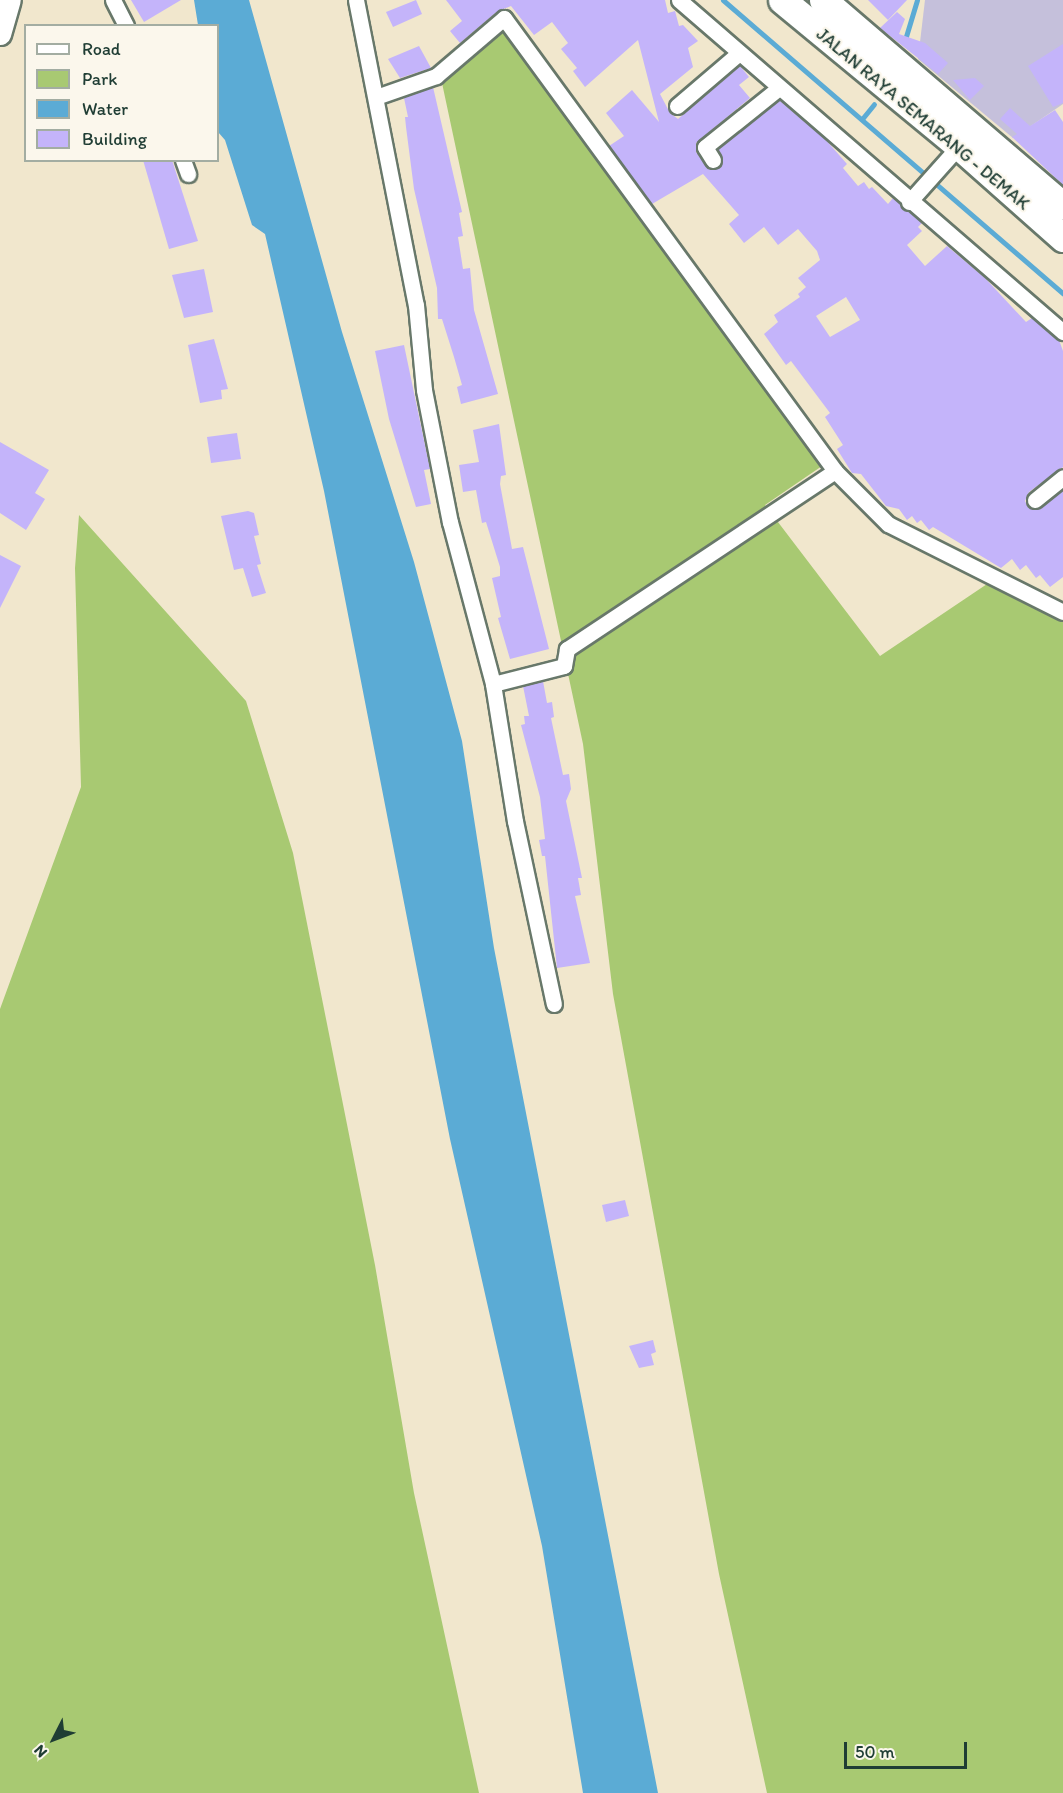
<!DOCTYPE html>
<html>
<head>
<meta charset="utf-8">
<style>
	body { margin:0 }
	#map { position:relative; width:1063px; height:1793px; overflow:hidden; background:#f1e7cd; font-family:Itim,sans-serif }
	div>[style] { position:absolute }
	.industrial>* { inset:0; background:#c5c0db }
	.green>* { inset:0; background:#a8c972 }
	.water>* { inset:0; background:#5babd5 }
	.stream>* { height:5px; margin:-2.5px; padding:0 2.5px; transform-origin:2.5px; border-radius:2.5px; background:#5babd5 }
	.building>* { inset:0; background:#c4b4fa }
	.roads { filter:drop-shadow(2px 0 #68786a) drop-shadow(-2px 0 #68786a) drop-shadow(0 2px #68786a) drop-shadow(0 -2px #68786a) }
	.street>* { height:15px; margin:-7.5px; padding:0 7.5px; transform-origin:7.5px; border-radius:7.5px; background:#fff }
	.secondary>* { height:21px; margin:-10.5px; padding:0 10.5px; transform-origin:10.5px; border-radius:10.5px; background:#fff }
	.highway>* { height:27px; margin:-13.5px; padding:0 13.5px; transform-origin:13.5px; border-radius:13.5px; background:#fff }
	span { translate:-50% -50%; white-space:nowrap; text-align:center; line-height:1.15; -webkit-text-stroke:4.5px #fbf7ec; paint-order:stroke }
	.street-label { font-size:18px; color:#1f3d34 }
	.legend { position:absolute; left:24px; top:24px; width:195px; height:138px; box-sizing:border-box; background:#fbf7ec; border:2px solid #a3ada2; margin:0; padding:8px 10px; list-style:none; font-size:18px; color:#1f3d34 }
	.legend li { display:flex; align-items:center; gap:12px; height:30px }
	.legend b { width:30px; border:2px solid #a3ada2 }
	.north { position:absolute; left:24px; top:1709px; width:60px; height:60px; -webkit-text-stroke:4px #fbf7ec; paint-order:stroke; rotate:228deg; font-size:16px; font-weight:700; line-height:24px; text-align:center; color:#1f3d34 }
	.north::after { content:''; display:block; margin:auto; width:21px; height:27px; background:#1f3d34; clip-path:polygon(50% 0,100% 100%,50% 72%,0 100%) }
	.scale { position:absolute; left:844px; top:1742px; width:123px; height:27px; box-sizing:border-box; border:3px solid #1f3d34; border-top:0; padding-left:8px; font-size:18px; line-height:21px; white-space:nowrap; color:#1f3d34; -webkit-text-stroke:4px #fbf7ec; paint-order:stroke }
</style>
</head>
<body>
<div id="map">
	<div class="industrial">
		<div style="clip-path:polygon(925px 0,1063px 0,1063px 104px,1013px 138px,918px 59px)"></div>
	</div>
	<div class="green">
		<div style="clip-path:polygon(502px 25px,822px 466px,765px 505px,880px 656px,993px 580px,1063px 616px,1063px 1793px,767px 1793px,719px 1574px,613px 994px,583px 744px,442px 83px)"></div>
		<div style="clip-path:polygon(79px 515px,246px 701px,293px 853px,375px 1265px,414px 1493px,479px 1793px,0 1793px,0 1009px,81px 787px,75px 568px)"></div>
	</div>
	<div class="water">
		<div style="clip-path:polygon(194px 0,249px 0,342px 332px,414px 562px,462px 741px,494px 948px,658px 1793px,583px 1793px,542px 1546px,450px 1139px,324px 491px,265px 234px,252px 225px,225px 140px,218px 132px,218px 26px,198px 25px)"></div>
	</div>
	<div class="stream">
		<div style="left:723px;top:0;width:449px;rotate:40.8deg"></div>
		<div style="left:904px;top:43px;width:45px;rotate:-73.2deg"></div>
		<div style="left:862px;top:119px;width:19px;rotate:-51deg"></div>
	</div>
	<div class="building">
		<div style="clip-path:polygon(131px 0,181px 0,144px 22px)"></div>
		<div style="clip-path:polygon(416px 0,422px 14px,393px 27px,386px 12px)"></div>
		<div style="clip-path:polygon(evenodd,446px 0,665px 0,668px 13px,675px 11px,679px 26px,683px 25px,698px 41px,688px 48px,693px 67px,660px 94px,670px 113px,678px 119px,740px 66px,749px 77px,739px 85px,750px 98px,696px 143px,696px 152px,708px 168px,719px 168px,723px 159px,718px 149px,779px 100px,825px 139px,847px 164px,843px 168px,858px 186px,864px 182px,869px 189px,872px 187px,888px 204px,893px 198px,922px 223px,918px 227px,922px 231px,907px 245px,925px 266px,947px 246px,985px 278px,1026px 322px,1032px 318px,1059px 340px,1063px 351px,1063px 467px,1029px 492px,1025px 501px,1028px 507px,1037px 509px,1063px 490px,1063px 577px,1050px 587px,1040px 575px,1036px 578px,1026px 565px,1020px 570px,1012px 559px,1001px 568px,933px 527px,929px 530px,921px 520px,917px 523px,912px 516px,907px 520px,899px 509px,886px 506px,861px 474px,852px 473px,837px 449px,843px 445px,825px 417px,830px 413px,791px 361px,786px 365px,764px 334px,778px 322px,774px 315px,800px 297px,798px 294px,806px 287px,798px 278px,820px 260px,817px 251px,798px 229px,778px 245px,764px 227px,744px 243px,729px 224px,739px 215px,703px 174px,652px 204px,609px 146px,624px 136px,606px 113px,632px 90px,659px 122px,638px 40px,585px 87px,573px 71px,577px 68px,561px 49px,568px 43px,552px 22px,534px 35px,511px 6px,498px 11px,460px 43px,450px 31px,462px 21px,446px 0,846px 297px,860px 320px,830px 337px,816px 316px,846px 297px)"></div>
		<div style="clip-path:polygon(868px 0,907px 0,888px 20px)"></div>
		<div style="clip-path:polygon(897px 12px,905px 19px,899px 34px,925px 43px,948px 63px,938px 74px,880px 28px)"></div>
		<div style="clip-path:polygon(1063px 44px,1063px 103px,1053px 107px,1028px 66px)"></div>
		<div style="clip-path:polygon(419px 46px,431px 68px,400px 78px,388px 59px)"></div>
		<div style="clip-path:polygon(975px 78px,984px 86px,970px 100px,953px 80px)"></div>
		<div style="clip-path:polygon(433px 87px,462px 212px,459px 213px,463px 236px,458px 237px,463px 269px,470px 268px,474px 310px,498px 394px,461px 404px,457px 387px,462px 385px,454px 357px,442px 319px,438px 319px,437px 288px,414px 189px,406px 127px,405px 117px,408px 117px,404px 98px)"></div>
		<div style="clip-path:polygon(1010px 108px,1030px 126px,1055px 110px,1063px 122px,1063px 185px,1012px 137px,1017px 134px,1000px 119px)"></div>
		<div style="clip-path:polygon(143px 160px,172px 160px,198px 241px,169px 249px)"></div>
		<div style="clip-path:polygon(204px 269px,213px 312px,184px 318px,172px 275px)"></div>
		<div style="clip-path:polygon(214px 339px,228px 389px,221px 390px,222px 399px,200px 403px,188px 345px)"></div>
		<div style="clip-path:polygon(404px 345px,430px 469px,424px 470px,431px 504px,416px 507px,389px 419px,375px 351px)"></div>
		<div style="clip-path:polygon(499px 424px,506px 475px,501px 476px,500px 484px,512px 549px,523px 547px,549px 649px,510px 659px,498px 618px,501px 617px,492px 578px,500px 576px,500px 567px,486px 522px,482px 523px,476px 490px,463px 492px,459px 465px,479px 462px,473px 430px)"></div>
		<div style="clip-path:polygon(237px 433px,241px 459px,211px 463px,207px 437px)"></div>
		<div style="clip-path:polygon(0 442px,49px 470px,35px 493px,45px 499px,26px 530px,0 513px)"></div>
		<div style="clip-path:polygon(248px 511px,254px 513px,259px 535px,254px 536px,261px 564px,257px 565px,266px 593px,252px 597px,243px 568px,234px 570px,221px 516px)"></div>
		<div style="clip-path:polygon(0 555px,21px 566px,0 608px)"></div>
		<div style="clip-path:polygon(543px 681px,547px 703px,552px 702px,554px 717px,551px 718px,563px 775px,569px 774px,571px 789px,566px 801px,582px 878px,578px 878px,581px 895px,575px 896px,590px 963px,557px 968px,545px 856px,542px 856px,539px 840px,545px 839px,540px 797px,521px 725px,525px 724px,524px 716px,529px 716px,523px 686px)"></div>
		<div style="clip-path:polygon(625px 1200px,629px 1216px,606px 1222px,602px 1205px)"></div>
		<div style="clip-path:polygon(653px 1340px,656px 1352px,651px 1354px,654px 1365px,639px 1368px,629px 1346px)"></div>
	</div>
	<div class="roads">
		<div class="street">
			<div style="left:113px;top:0;width:29px;rotate:63deg"></div>
			<div style="left:356px;top:0;width:311px;rotate:78.9deg"></div>
			<div style="left:416px;top:305px;width:85px;rotate:84.6deg"></div>
			<div style="left:424px;top:390px;width:135px;rotate:78.9deg"></div>
			<div style="left:450px;top:522px;width:168px;rotate:75.1deg"></div>
			<div style="left:493px;top:684px;width:139px;rotate:80.9deg"></div>
			<div style="left:515px;top:821px;width:187px;rotate:78deg"></div>
			<div style="left:679px;top:0;width:508px;rotate:40.85deg"></div>
			<div style="left:376px;top:97px;width:64px;rotate:-19.3deg"></div>
			<div style="left:436px;top:76px;width:89px;rotate:-40.5deg"></div>
			<div style="left:504px;top:18px;width:561px;rotate:53.84deg"></div>
			<div style="left:835px;top:471px;width:322px;rotate:146.4deg"></div>
			<div style="left:567px;top:649px;width:17px;rotate:100deg"></div>
			<div style="left:564px;top:666px;width:73px;rotate:165.8deg"></div>
			<div style="left:677px;top:106px;width:82px;rotate:-40.5deg"></div>
			<div style="left:183px;top:160px;width:15px;rotate:70deg"></div>
			<div style="left:713px;top:160px;width:15px;rotate:-122deg"></div>
			<div style="left:705px;top:147px;width:95px;rotate:-38.6deg"></div>
			<div style="left:909px;top:202px;width:75px;rotate:-48.2deg"></div>
			<div style="left:835px;top:471px;width:75px;rotate:45deg"></div>
			<div style="left:888px;top:524px;width:196px;rotate:26.7deg"></div>
			<div style="left:1035px;top:500px;width:36px;rotate:-39deg"></div>
		</div>
		<div class="secondary">
			<div style="left:0;top:34px;width:35px;rotate:-74deg"></div>
		</div>
		<div class="highway">
			<div style="left:782px;top:0;width:229px;rotate:39.5deg"></div>
			<div style="left:959px;top:146px;width:139px;rotate:41.5deg"></div>
			<div style="left:823px;top:0;width:316px;rotate:40.6deg"></div>
		</div>
	</div>
	<div class="street-label">
		<span style="left:923px;top:119px;rotate:40deg">JALAN RAYA SEMARANG - DEMAK</span>
	</div>
	<ul class="legend">
	<li><b style="height:8px;background:#fff"></b>Road</li>
	<li><b style="height:16px;background:#a8c972"></b>Park</li>
	<li><b style="height:16px;background:#5babd5"></b>Water</li>
	<li><b style="height:16px;background:#c4b4fa"></b>Building</li>
	</ul>
	<div class="north">N</div>
	<div class="scale">50 m</div>
</div>
</body>
</html>
